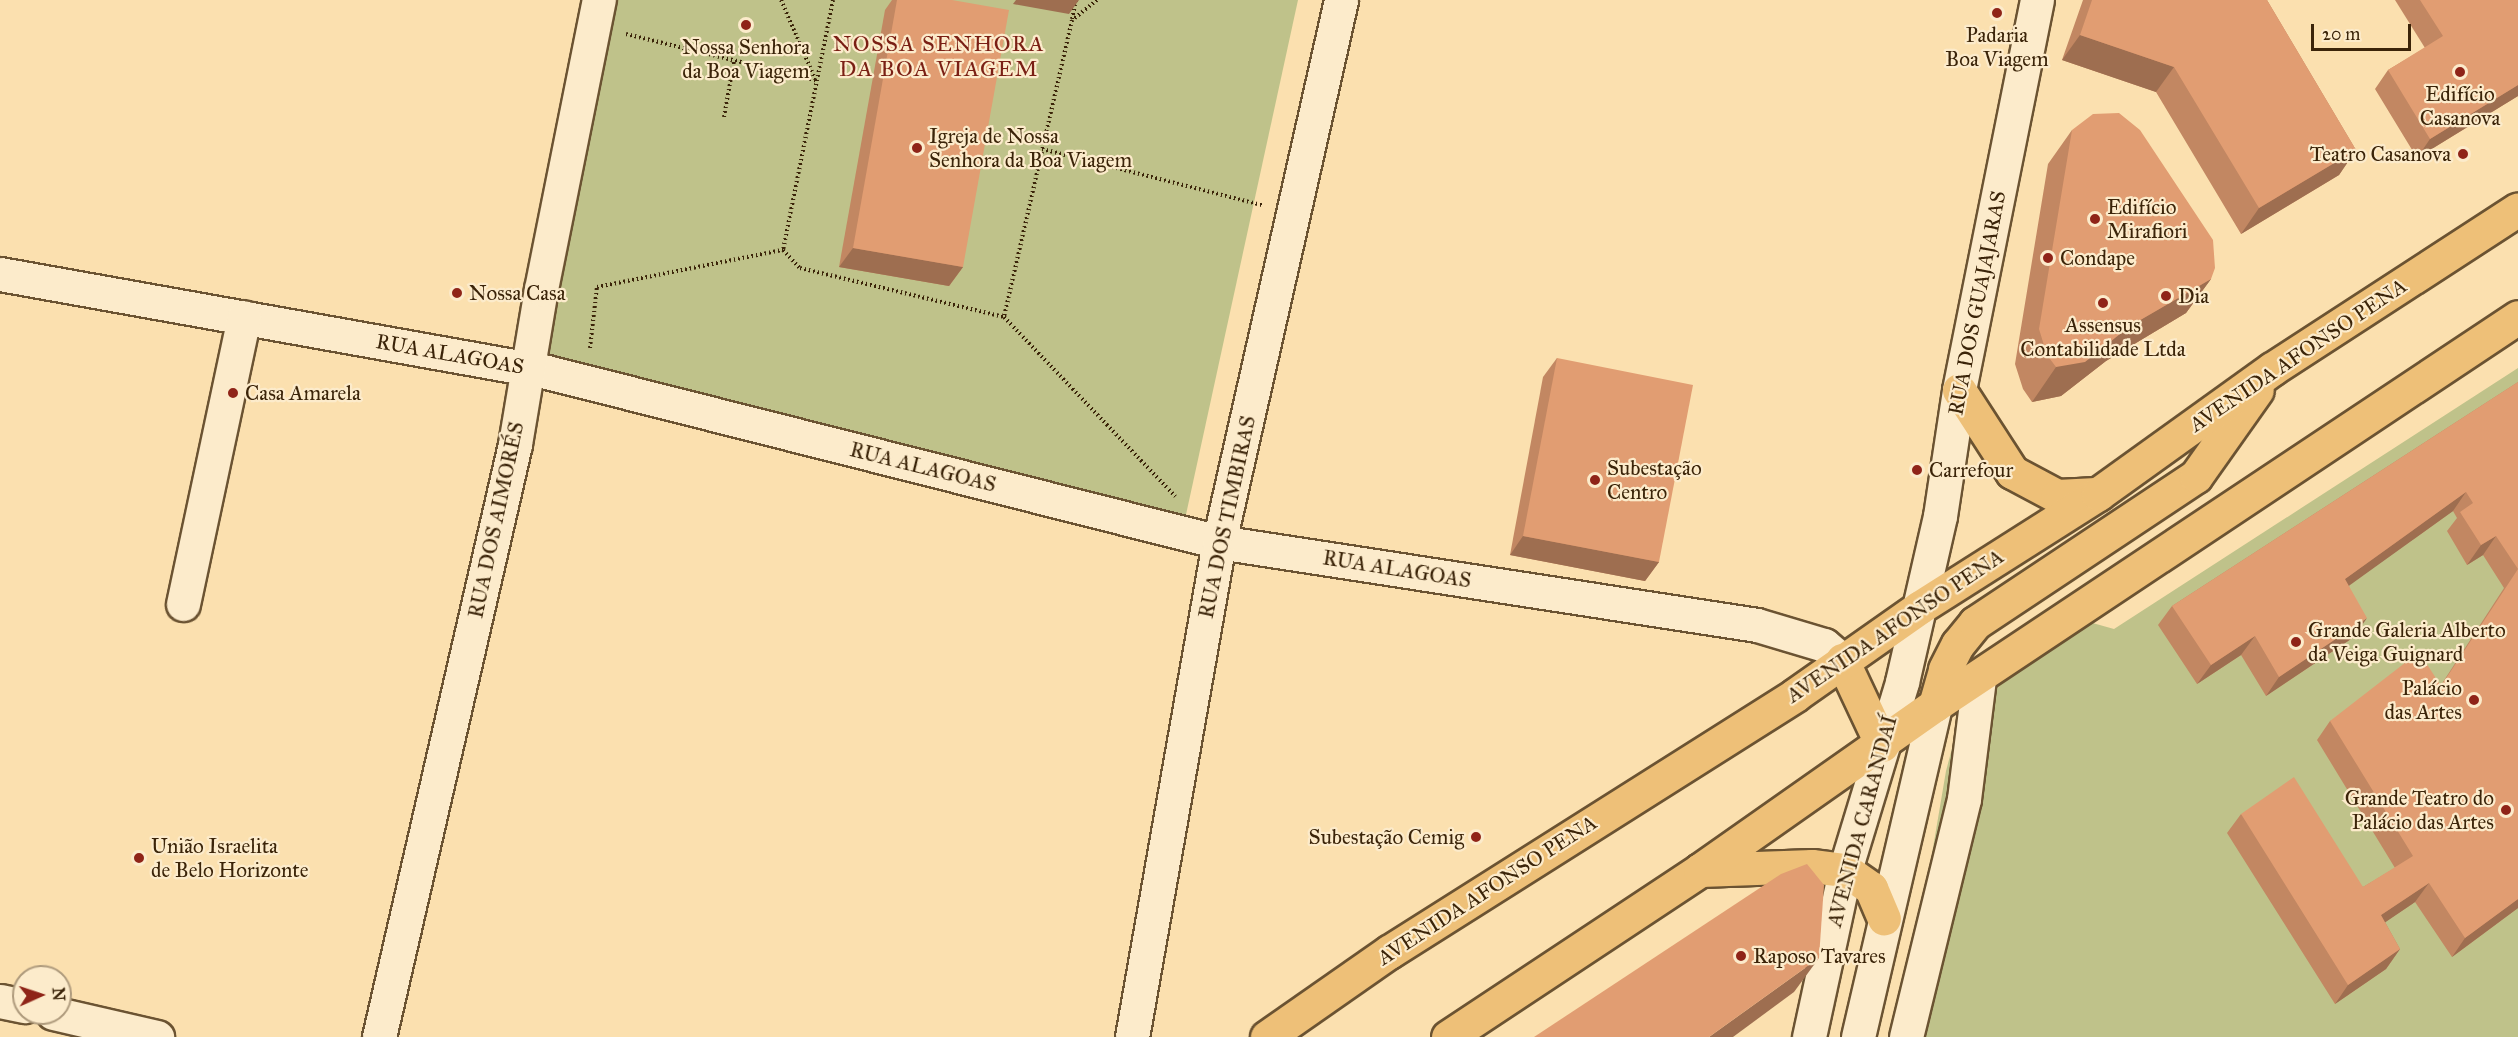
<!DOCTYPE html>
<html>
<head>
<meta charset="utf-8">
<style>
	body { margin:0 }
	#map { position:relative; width:2518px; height:1037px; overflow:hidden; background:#fbe0af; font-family:"IM FELL Great Primer",serif }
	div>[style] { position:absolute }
	.green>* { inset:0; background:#bfc28a }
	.path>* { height:4px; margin-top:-2px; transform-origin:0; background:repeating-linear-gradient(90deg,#3b2409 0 1.5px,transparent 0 4.5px) }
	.roads { filter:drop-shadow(2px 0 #6b5332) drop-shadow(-2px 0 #6b5332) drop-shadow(0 2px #6b5332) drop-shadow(0 -2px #6b5332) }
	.minor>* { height:33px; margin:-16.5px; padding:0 16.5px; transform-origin:16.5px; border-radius:16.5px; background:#fcebcb }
	.major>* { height:33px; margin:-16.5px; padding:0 16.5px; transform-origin:16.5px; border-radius:16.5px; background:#eec078 }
	.wall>* { inset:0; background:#c28762 }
	.shaded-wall>* { inset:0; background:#9e6e50 }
	.building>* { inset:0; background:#e19d72 }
	.dots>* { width:16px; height:16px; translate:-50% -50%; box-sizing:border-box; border:3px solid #fcebcb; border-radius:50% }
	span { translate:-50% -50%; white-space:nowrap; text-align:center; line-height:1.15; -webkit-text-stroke:4.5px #fcebcb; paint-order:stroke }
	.poi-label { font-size:21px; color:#3b2409 }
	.left { translate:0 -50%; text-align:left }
	.right { translate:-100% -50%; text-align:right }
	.street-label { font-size:21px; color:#3b2409 }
	.neighbourhood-label { font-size:22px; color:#7a1f14; letter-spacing:1.5px }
	.north { position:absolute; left:12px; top:965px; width:60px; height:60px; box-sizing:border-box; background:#fcebcb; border:2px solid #af9b7d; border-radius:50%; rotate:87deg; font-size:16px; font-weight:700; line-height:24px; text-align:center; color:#3b2409 }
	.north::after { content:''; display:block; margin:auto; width:21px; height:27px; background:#8f2418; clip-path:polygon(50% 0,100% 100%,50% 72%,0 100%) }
	.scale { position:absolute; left:2311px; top:24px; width:100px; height:27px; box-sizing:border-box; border:3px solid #3b2409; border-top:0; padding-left:8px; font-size:18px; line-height:21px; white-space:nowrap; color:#3b2409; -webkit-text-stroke:4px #fcebcb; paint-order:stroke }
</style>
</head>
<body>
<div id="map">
	<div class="green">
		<div style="clip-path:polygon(600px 0,1298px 0,1182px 533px,549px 384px,539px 336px)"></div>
		<div style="clip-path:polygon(2518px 368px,2518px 1037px,1901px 1037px,1946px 771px,1955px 737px,1994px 687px,2089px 622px,2114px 629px)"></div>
	</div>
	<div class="path">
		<div style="left:781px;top:0;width:86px;rotate:66.7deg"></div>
		<div style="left:833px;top:0;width:255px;rotate:101.3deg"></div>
		<div style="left:783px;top:250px;width:25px;rotate:47deg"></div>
		<div style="left:800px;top:268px;width:210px;rotate:13.5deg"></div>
		<div style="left:1097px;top:0;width:32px;rotate:141deg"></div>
		<div style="left:1072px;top:20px;width:305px;rotate:102.9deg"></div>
		<div style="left:1004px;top:317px;width:248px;rotate:46.3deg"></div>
		<div style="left:1072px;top:19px;width:19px;rotate:-78deg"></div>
		<div style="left:626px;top:34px;width:195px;rotate:13.7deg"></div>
		<div style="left:724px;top:117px;width:57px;rotate:-79.9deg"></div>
		<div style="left:1042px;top:149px;width:227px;rotate:14.3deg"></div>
		<div style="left:590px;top:348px;width:61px;rotate:-83.5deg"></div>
		<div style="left:597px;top:287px;width:190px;rotate:-11.3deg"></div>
	</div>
	<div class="roads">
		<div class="minor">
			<div style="left:0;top:274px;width:556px;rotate:10.16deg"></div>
			<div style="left:547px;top:372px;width:693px;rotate:14.2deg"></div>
			<div style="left:1219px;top:542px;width:544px;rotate:8.77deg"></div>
			<div style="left:1757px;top:625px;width:70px;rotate:16.6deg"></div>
			<div style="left:1824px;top:645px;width:23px;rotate:40deg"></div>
			<div style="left:183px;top:604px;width:293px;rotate:-78deg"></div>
			<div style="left:0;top:1001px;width:25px;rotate:12deg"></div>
			<div style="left:53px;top:1013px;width:107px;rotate:13deg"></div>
			<div style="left:379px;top:1037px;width:608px;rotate:-77.08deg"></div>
			<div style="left:515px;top:444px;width:157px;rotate:-80.5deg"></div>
			<div style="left:541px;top:289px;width:295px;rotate:-78.7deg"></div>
			<div style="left:1132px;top:1037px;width:503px;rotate:-80.03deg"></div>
			<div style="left:1219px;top:542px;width:556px;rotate:-77.31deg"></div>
			<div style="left:1809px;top:1037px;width:171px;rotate:-77.8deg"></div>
			<div style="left:1845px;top:870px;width:196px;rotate:-73.1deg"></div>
			<div style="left:1902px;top:682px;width:170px;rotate:-77.1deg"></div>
			<div style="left:1940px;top:516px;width:127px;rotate:-81.4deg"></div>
			<div style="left:1959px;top:390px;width:398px;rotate:-78.7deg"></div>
			<div style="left:1858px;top:1037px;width:341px;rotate:-76.9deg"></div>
			<div style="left:1906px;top:1037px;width:245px;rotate:-76.3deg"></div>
			<div style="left:1964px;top:799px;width:122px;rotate:-82.9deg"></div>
		</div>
		<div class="major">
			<div style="left:1959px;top:390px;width:98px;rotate:57.1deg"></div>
			<div style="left:2012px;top:472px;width:51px;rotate:28.1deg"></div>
			<div style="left:2057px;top:496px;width:39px;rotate:-3deg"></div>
			<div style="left:1842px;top:660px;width:94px;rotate:64.8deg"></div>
			<div style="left:1935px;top:705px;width:37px;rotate:-74deg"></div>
			<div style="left:1945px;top:669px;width:28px;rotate:-63deg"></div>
			<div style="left:1958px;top:644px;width:27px;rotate:-51deg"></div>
			<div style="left:1975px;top:623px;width:265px;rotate:-33.6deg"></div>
			<div style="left:2196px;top:476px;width:105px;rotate:-54.7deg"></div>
			<div style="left:1700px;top:870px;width:112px;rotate:-2deg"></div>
			<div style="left:1812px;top:866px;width:33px;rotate:7deg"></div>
			<div style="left:1845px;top:870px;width:32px;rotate:35deg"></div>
			<div style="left:1871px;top:888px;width:33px;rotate:67deg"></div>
			<div style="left:1267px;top:1037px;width:149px;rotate:-34.9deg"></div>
			<div style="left:1389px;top:952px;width:481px;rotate:-32.3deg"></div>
			<div style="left:1795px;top:695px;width:153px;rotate:-35.1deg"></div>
			<div style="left:1920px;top:607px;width:211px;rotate:-32.4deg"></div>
			<div style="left:2098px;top:494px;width:214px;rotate:-35.7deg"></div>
			<div style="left:2272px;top:369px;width:293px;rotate:-33deg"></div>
			<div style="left:1448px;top:1037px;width:302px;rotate:-33.5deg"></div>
			<div style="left:1700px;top:870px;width:287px;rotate:-35.1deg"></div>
			<div style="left:1935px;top:705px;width:700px;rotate:-33.64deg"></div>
		</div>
	</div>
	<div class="wall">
		<div style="clip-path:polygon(892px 0,952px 0,963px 267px,949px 286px,839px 267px,885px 10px)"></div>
		<div style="clip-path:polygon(2083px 0,2267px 0,2356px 150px,2339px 175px,2241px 234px,2156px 92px,2062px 60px)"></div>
		<div style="clip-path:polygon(2395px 0,2518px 0,2518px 96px,2417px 158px,2375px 89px,2388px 70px,2425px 48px)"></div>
		<div style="clip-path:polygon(2072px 130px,2211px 279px,2186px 313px,2106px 361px,2061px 396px,2032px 402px,2023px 389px,2015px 364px,2048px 164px)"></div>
		<div style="clip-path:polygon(1557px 358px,1659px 562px,1645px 581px,1510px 555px,1543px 377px)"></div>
		<div style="clip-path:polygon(2518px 382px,2518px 908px,2452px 957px,2415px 902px,2385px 922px,2400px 949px,2386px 969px,2335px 1004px,2227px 833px,2241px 814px,2363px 887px,2395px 868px,2317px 740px,2330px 721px,2441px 685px,2504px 588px,2483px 555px,2467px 565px,2447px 531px,2457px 518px,2453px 511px,2349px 585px,2354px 637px,2266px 696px,2241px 655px,2197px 684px,2158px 625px,2172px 606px)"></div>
	</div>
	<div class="shaded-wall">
		<div style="clip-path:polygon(1016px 0,1079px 0,1069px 14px,1013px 4px)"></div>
		<div style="clip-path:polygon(2080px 35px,2174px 67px,2156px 92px,2062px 60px)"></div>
		<div style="clip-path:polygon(2518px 85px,2518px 96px,2417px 158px,2430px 139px)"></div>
		<div style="clip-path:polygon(2356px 150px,2339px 175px,2241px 234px,2259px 208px)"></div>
		<div style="clip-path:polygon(853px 248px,963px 267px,949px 286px,839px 267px)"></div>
		<div style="clip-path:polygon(2211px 279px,2186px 313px,2106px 361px,2061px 396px,2032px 402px,2056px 367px,2130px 326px)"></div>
		<div style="clip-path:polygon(2466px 492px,2453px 511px,2332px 598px,2345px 579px)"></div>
		<div style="clip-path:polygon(1523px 536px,1659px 562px,1645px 581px,1510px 555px)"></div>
		<div style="clip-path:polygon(2496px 536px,2483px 555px,2467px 565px,2481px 545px)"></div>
		<div style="clip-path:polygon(2367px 618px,2354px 637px,2266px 696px,2279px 677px)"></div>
		<div style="clip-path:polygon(2255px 636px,2241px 655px,2197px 684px,2211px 665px)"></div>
		<div style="clip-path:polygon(2429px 883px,2415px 902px,2368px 934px,2381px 915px)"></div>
		<div style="clip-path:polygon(2518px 899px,2518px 908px,2452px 957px,2465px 938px)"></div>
		<div style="clip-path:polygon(2400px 949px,2386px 969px,2335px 1004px,2348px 985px)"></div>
		<div style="clip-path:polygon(1819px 958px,1794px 992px,1733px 1037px,1709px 1037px)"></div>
	</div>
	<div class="building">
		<div style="clip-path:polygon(897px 0,952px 0,1009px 10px,963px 267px,853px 248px)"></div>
		<div style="clip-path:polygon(2092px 0,2267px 0,2356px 150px,2259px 208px,2174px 67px,2080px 35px)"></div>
		<div style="clip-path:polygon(2420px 0,2518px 0,2518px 85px,2430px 139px,2388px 70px,2443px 36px)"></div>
		<div style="clip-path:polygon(2119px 113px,2140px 130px,2213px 240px,2215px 268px,2211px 279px,2130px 326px,2085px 362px,2056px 367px,2047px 355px,2039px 329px,2072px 130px,2093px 114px)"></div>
		<div style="clip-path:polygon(1557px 358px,1693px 385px,1659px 562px,1523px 536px)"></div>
		<div style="clip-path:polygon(2518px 382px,2518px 899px,2465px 938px,2429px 883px,2381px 915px,2400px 949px,2348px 985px,2241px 814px,2294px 777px,2363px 887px,2413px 856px,2330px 721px,2419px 652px,2441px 686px,2518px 569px,2496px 536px,2481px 545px,2460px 512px,2473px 503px,2466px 492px,2345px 579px,2367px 618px,2279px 677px,2255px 636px,2211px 665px,2172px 606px)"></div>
		<div style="clip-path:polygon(1807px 864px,1824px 885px,1819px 958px,1709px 1037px,1534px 1037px,1781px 874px)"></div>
	</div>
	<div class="dots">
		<div style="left:1997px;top:13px;background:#8f2418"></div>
		<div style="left:746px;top:25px;background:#8f2418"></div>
		<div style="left:2460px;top:72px;background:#8f2418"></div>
		<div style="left:917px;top:148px;background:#8f2418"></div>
		<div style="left:2463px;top:154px;background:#8f2418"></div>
		<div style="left:2095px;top:219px;background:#8f2418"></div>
		<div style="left:2048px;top:258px;background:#8f2418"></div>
		<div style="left:457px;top:293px;background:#8f2418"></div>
		<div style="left:2166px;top:296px;background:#8f2418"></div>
		<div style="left:2103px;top:303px;background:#8f2418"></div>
		<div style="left:233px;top:393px;background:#8f2418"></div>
		<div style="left:1917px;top:470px;background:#8f2418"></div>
		<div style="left:1595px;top:480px;background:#8f2418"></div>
		<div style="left:2296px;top:642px;background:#8f2418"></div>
		<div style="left:2474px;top:700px;background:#8f2418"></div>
		<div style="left:2506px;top:810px;background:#8f2418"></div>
		<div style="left:1476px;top:837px;background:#8f2418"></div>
		<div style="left:139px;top:858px;background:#8f2418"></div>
		<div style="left:1741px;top:956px;background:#8f2418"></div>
	</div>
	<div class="poi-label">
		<span style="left:1997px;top:47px">Padaria<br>Boa Viagem</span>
		<span style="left:746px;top:59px">Nossa Senhora<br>da Boa Viagem</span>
		<span style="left:2460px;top:106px">Edifício<br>Casanova</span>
		<span class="left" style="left:929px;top:148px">Igreja de Nossa<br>Senhora da Boa Viagem</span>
		<span class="right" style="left:2451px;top:154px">Teatro Casanova</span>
		<span class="left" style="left:2107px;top:219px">Edifício<br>Mirafiori</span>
		<span class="left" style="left:2060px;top:258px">Condape</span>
		<span class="left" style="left:469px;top:293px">Nossa Casa</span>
		<span class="left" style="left:2178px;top:296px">Dia</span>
		<span style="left:2103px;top:337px">Assensus<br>Contabilidade Ltda</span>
		<span class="left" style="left:245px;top:393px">Casa Amarela</span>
		<span class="left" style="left:1607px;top:480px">Subestação<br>Centro</span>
		<span class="left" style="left:1929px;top:470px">Carrefour</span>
		<span class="left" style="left:2308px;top:642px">Grande Galeria Alberto<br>da Veiga Guignard</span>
		<span class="right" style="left:2462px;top:700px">Palácio<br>das Artes</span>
		<span class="right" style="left:2494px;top:810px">Grande Teatro do<br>Palácio das Artes</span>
		<span class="right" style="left:1464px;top:837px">Subestação Cemig</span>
		<span class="left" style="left:151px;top:858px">União Israelita<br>de Belo Horizonte</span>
		<span class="left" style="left:1753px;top:956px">Raposo Tavares</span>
	</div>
	<div class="street-label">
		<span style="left:1977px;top:303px;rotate:-79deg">RUA DOS GUAJAJARAS</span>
		<span style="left:450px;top:354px;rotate:10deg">RUA ALAGOAS</span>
		<span style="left:2298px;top:355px;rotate:-34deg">AVENIDA AFONSO PENA</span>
		<span style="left:923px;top:467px;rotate:14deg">RUA ALAGOAS</span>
		<span style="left:1227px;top:517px;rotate:-78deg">RUA DOS TIMBIRAS</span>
		<span style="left:496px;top:520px;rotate:-78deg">RUA DOS AIMORÉS</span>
		<span style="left:1397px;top:569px;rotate:9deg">RUA ALAGOAS</span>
		<span style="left:1895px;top:626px;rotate:-34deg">AVENIDA AFONSO PENA</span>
		<span style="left:1862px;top:821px;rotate:-75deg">AVENIDA CARANDAÍ</span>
		<span style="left:1487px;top:890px;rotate:-33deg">AVENIDA AFONSO PENA</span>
	</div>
	<div class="neighbourhood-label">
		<span style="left:939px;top:56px">NOSSA SENHORA<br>DA BOA VIAGEM</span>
	</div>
	<div class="north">N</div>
	<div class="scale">20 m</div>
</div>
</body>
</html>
